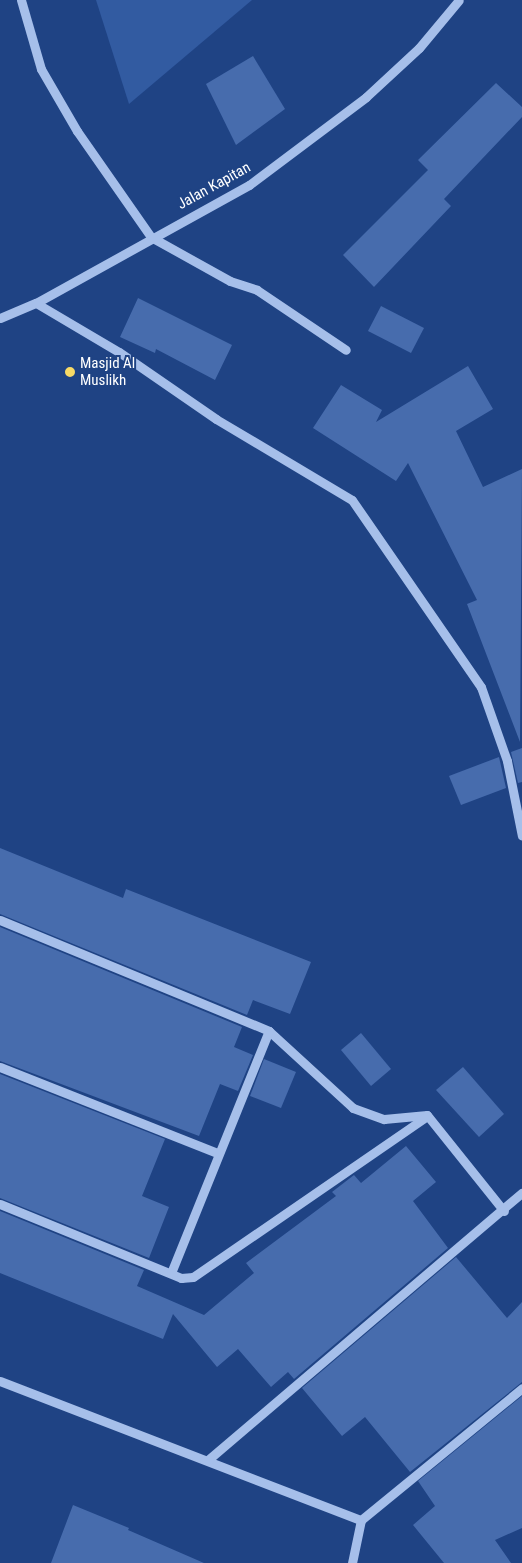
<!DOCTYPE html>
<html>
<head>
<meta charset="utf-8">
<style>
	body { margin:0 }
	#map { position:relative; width:522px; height:1563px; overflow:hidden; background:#1f4384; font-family:"Roboto Condensed",sans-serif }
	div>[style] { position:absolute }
	.green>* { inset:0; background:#325ba1 }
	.building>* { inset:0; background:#476cad }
	.minor>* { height:9px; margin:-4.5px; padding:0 4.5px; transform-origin:4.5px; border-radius:4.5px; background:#a6bfea }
	.dots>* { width:14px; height:14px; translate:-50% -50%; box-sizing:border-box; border:2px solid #1f4384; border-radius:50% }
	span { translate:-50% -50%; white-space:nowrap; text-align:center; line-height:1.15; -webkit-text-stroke:4px #1f4384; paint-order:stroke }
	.street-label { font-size:15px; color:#fff }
	.poi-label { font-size:15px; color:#fff }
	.left { translate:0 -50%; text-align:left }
</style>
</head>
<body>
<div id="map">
	<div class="green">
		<div style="clip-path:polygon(96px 0,252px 0,129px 104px)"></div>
	</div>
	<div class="building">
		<div style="clip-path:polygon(253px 56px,285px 109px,236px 145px,206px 84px)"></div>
		<div style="clip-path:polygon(496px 83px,522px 107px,522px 117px,444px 199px,451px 206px,374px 287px,343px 255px,428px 170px,418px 160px)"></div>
		<div style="clip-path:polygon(138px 298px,232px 345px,215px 380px,156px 349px,155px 353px,120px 337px)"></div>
		<div style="clip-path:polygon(381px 306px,424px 328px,411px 353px,368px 331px)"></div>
		<div style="clip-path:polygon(468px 366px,493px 409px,456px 431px,483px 487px,522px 469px,520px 742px,467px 604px,477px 600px,408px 463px,396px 481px,313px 428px,341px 385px,382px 410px,376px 422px)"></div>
		<div style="clip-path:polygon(522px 748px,522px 782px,518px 783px,511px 752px)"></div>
		<div style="clip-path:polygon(499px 757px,506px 788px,461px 805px,449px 776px)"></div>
		<div style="clip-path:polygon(0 848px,123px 898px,126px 889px,311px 962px,290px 1014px,253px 1000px,247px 1015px,0 914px)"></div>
		<div style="clip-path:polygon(0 927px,242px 1027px,234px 1047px,253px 1055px,238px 1091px,220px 1084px,199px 1136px,0 1061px)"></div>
		<div style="clip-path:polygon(361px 1033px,391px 1069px,371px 1086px,341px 1050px)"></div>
		<div style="clip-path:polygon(264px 1059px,296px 1072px,281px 1108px,250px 1096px)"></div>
		<div style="clip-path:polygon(463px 1067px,504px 1114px,479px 1137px,436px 1090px)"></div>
		<div style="clip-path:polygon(0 1074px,165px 1139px,142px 1196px,169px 1207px,149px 1258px,0 1198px)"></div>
		<div style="clip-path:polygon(406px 1146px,436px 1182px,413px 1201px,448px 1248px,294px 1379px,288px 1372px,271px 1387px,238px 1349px,217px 1367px,173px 1314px,163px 1339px,0 1273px,0 1211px,144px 1270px,137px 1286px,204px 1315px,254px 1273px,246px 1263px,336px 1196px,332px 1192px,354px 1175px,361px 1183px)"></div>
		<div style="clip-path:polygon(456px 1257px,507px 1318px,522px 1302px,522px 1382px,410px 1472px,365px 1417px,342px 1436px,302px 1388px)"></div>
		<div style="clip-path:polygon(522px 1396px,522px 1528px,495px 1540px,511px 1563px,444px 1563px,413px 1525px,435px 1506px,418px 1481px)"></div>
		<div style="clip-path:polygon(73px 1505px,129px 1528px,128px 1530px,204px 1563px,51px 1563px)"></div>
	</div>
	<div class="minor">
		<div style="left:21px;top:0;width:72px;rotate:73.8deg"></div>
		<div style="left:41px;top:69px;width:72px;rotate:59.9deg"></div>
		<div style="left:77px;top:131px;width:129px;rotate:55.1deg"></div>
		<div style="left:151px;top:237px;width:90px;rotate:29.1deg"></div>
		<div style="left:230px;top:281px;width:28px;rotate:18deg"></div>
		<div style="left:257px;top:290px;width:107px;rotate:34deg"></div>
		<div style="left:36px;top:303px;width:96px;rotate:30.6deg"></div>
		<div style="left:119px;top:352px;width:118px;rotate:34.6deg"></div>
		<div style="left:216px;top:419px;width:158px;rotate:30.8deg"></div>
		<div style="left:352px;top:500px;width:227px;rotate:55.4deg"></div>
		<div style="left:481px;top:687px;width:78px;rotate:70.6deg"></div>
		<div style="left:507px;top:761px;width:76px;rotate:78.7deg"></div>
		<div style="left:0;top:318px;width:39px;rotate:-23deg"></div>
		<div style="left:36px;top:303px;width:244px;rotate:-29deg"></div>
		<div style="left:249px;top:185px;width:146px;rotate:-36.9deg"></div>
		<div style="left:366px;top:97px;width:72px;rotate:-42.8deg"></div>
		<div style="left:419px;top:48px;width:62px;rotate:-50.2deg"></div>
		<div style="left:0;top:920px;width:291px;rotate:22.4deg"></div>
		<div style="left:269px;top:1031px;width:114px;rotate:42.5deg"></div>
		<div style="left:353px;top:1108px;width:33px;rotate:20deg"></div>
		<div style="left:384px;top:1119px;width:43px;rotate:-5.3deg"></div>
		<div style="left:427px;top:1115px;width:123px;rotate:51.3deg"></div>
		<div style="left:0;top:1067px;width:233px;rotate:21.6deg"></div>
		<div style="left:0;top:1204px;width:196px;rotate:22.2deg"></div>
		<div style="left:181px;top:1278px;width:12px;rotate:-5deg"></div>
		<div style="left:193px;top:1277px;width:284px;rotate:-34.5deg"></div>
		<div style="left:171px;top:1273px;width:261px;rotate:-68deg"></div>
		<div style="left:0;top:1381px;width:387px;rotate:21.1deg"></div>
		<div style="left:361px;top:1520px;width:208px;rotate:-39.3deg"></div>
		<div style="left:209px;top:1459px;width:411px;rotate:-40.4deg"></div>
		<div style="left:352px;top:1563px;width:44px;rotate:-78.2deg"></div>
	</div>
	<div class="dots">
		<div style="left:70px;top:372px;background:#f8da66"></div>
	</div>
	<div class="street-label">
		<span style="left:214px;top:186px;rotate:-29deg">Jalan Kapitan</span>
	</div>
	<div class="poi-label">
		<span class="left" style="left:80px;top:372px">Masjid Al<br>Muslikh</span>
	</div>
</div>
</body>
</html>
